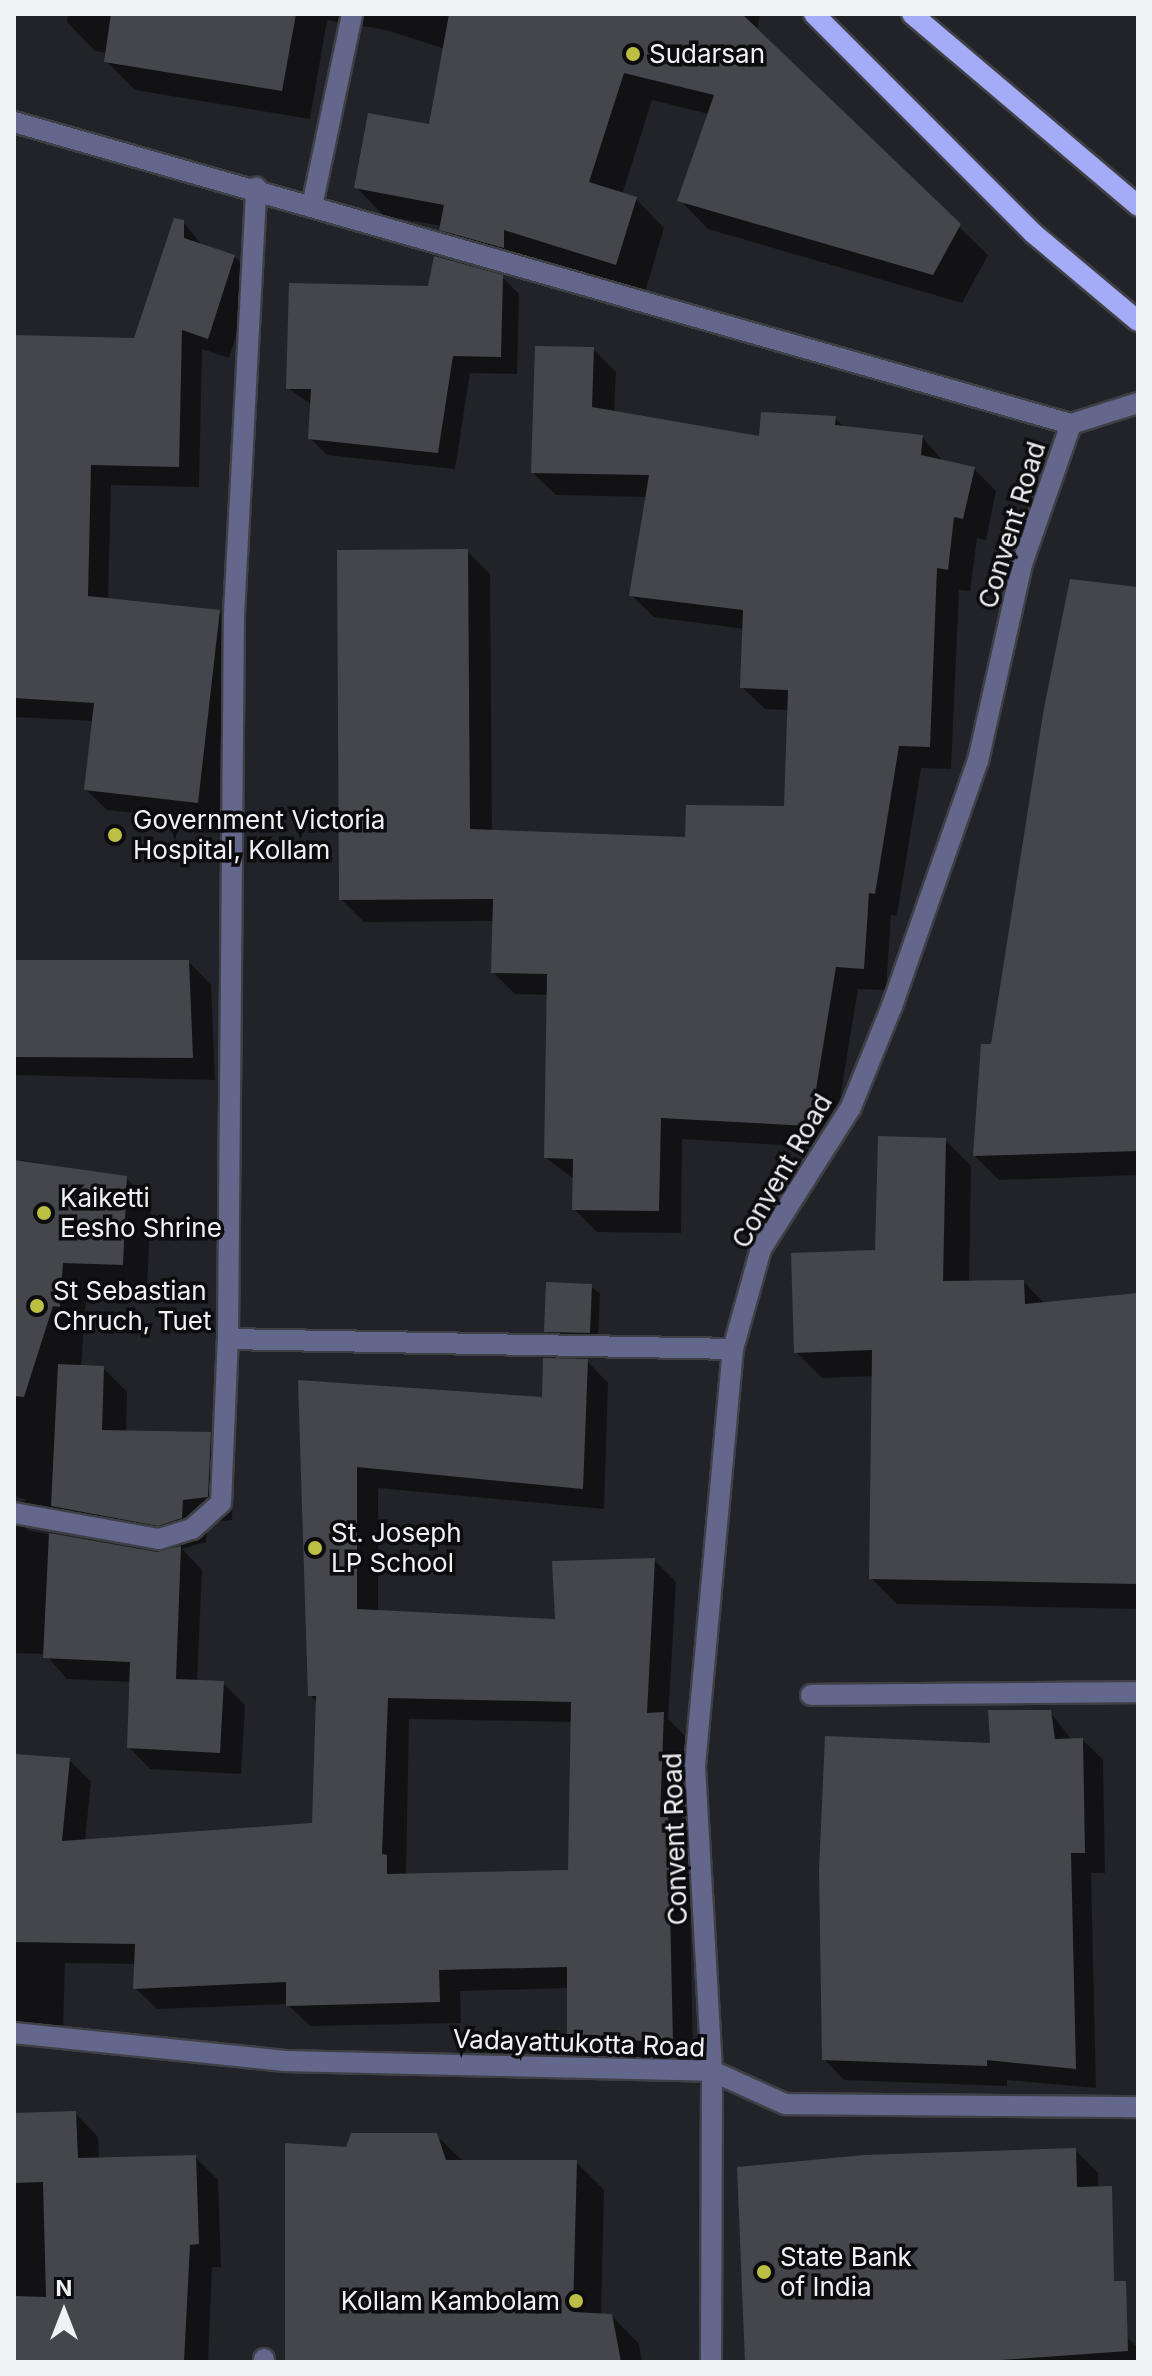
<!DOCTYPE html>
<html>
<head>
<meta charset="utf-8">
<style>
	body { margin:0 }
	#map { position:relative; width:1152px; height:2376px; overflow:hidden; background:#222328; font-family:Inter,sans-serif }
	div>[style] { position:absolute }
	.shadow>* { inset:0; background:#0007 }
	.building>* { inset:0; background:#45464b }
	.roads { filter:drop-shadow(2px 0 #3f4045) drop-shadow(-2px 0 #3f4045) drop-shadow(0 2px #3f4045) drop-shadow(0 -2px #3f4045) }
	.minor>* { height:20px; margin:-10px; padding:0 10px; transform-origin:10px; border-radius:10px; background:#63678c }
	.major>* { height:20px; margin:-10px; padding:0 10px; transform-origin:10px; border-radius:10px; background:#a4abf7 }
	.dots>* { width:22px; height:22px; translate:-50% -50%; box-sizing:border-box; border:4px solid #0c0c0e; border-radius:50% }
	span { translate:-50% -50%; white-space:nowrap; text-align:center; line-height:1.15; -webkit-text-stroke:7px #0c0c0e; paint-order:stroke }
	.poi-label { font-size:26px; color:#f0f1f4 }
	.left { translate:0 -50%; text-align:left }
	.right { translate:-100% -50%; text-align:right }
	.street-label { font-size:26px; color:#f0f1f4 }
	.frame { position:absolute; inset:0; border:16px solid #f0f1f4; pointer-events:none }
	.north { position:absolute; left:24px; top:2272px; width:80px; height:80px; -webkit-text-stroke:6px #0c0c0e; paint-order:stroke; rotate:0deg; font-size:22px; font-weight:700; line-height:32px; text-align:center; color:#f0f1f4 }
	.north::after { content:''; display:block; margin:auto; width:28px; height:36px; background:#f0f1f4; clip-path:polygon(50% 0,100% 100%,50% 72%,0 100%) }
</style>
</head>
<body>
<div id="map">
	<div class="shadow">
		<div style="clip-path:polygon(68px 14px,760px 14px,757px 31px,988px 255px,962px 303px,708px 229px,680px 200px,709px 114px,652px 100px,622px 195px,636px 199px,664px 228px,645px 292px,532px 257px,532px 276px,470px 258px,442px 226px,384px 216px,356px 187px,430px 127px,445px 49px,386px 30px,327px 20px,310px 119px,135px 90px,106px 61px,107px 53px,95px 51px,67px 22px)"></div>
		<div style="clip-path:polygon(183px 222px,204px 247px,234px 256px,255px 277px,229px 358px,202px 349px,199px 487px,111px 485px,108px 600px,219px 612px,240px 633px,218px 822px,107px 810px,86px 790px,94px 721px,14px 717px,14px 337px,135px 340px)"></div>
		<div style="clip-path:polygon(502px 277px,519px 294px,517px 374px,470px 373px,455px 469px,327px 455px,310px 438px,312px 405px,288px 388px)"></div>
		<div style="clip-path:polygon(593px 349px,616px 372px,614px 413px,761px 439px,835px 418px,845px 428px,922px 437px,944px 462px,974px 469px,996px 491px,986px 540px,977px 538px,970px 591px,959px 590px,951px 769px,921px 768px,897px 916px,891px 915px,886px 990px,858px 989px,832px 1148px,682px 1139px,681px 1233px,597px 1232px,574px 1209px,575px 1180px,546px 1158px,549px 995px,515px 994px,493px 972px,494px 921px,364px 922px,341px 899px,467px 551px,490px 574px,492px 832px,687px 839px,786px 808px,789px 710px,765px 709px,742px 687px,745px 629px,654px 617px,631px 595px,648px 497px,556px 495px,533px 473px)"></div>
		<div style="clip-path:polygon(1138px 589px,1138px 1175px,999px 1180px,975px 1156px,992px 1046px)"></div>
		<div style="clip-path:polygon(14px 961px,189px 962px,211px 985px,215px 1080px,14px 1075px)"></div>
		<div style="clip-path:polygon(945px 1140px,971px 1166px,969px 1283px,1024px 1282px,1045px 1304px,1138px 1295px,1138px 1609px,897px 1604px,871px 1578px,874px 1376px,822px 1378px,796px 1352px,877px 1252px)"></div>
		<div style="clip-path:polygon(21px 1160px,126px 1178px,151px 1202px,147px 1288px,87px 1286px,81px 1367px,103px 1368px,127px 1392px,126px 1433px,210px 1434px,234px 1458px,232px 1520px,207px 1523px,206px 1542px,182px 1549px,202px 1570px,197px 1682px,223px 1683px,245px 1705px,241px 1774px,150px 1769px,129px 1747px,131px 1682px,67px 1679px,45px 1654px,14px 1653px,14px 1511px,28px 1525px,26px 1530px,157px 1554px,180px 1548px,43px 1524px,21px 1502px,27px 1500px,14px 1496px,14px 1164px)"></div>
		<div style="clip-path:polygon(591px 1286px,600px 1294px,598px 1341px,555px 1340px,546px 1331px)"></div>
		<div style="clip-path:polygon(evenodd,587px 1361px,608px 1383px,604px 1509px,378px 1488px,378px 1612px,557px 1621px,654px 1560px,676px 1582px,668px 1719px,685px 1736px,681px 1833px,689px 1841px,693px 2064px,590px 2057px,569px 2035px,569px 1988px,460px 1991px,461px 2023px,310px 2026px,287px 2004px,157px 2009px,135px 1988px,136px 1964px,65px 1963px,63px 2030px,14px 2027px,14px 1756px,69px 1760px,91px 1782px,85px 1841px,314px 1825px,318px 1704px,310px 1695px,300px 1383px,543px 1399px,587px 1361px,409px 1719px,573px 1722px,570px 1872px,406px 1876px,409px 1719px)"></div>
		<div style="clip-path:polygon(1050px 1712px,1072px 1740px,1083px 1740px,1103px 1760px,1105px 1873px,1091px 1873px,1096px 2088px,1007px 2080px,1007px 2086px,844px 2080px,824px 2059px,992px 1746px)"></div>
		<div style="clip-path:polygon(75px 2113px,98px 2137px,99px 2160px,195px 2157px,218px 2180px,221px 2267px,212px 2267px,208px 2362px,14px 2362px,14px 2115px)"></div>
		<div style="clip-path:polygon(436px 2135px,464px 2162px,576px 2162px,604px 2190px,601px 2315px,612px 2316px,639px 2344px,642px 2362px,288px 2362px,347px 2149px)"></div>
		<div style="clip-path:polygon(1075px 2150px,1098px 2173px,1104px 2336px,1127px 2337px,1138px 2348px,1138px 2362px,747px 2362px)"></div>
	</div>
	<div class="building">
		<div style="clip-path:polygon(111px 14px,296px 14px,282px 91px,104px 62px)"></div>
		<div style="clip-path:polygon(449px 14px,742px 14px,961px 224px,933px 275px,677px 201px,714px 95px,624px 73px,589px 182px,637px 197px,616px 265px,504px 230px,504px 248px,439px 230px,444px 205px,354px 188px,368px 113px,429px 124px)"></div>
		<div style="clip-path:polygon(174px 218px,184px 220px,184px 238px,235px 255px,208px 339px,182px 330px,179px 467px,91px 465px,88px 596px,220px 610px,198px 803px,84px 790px,94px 703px,14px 698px,14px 335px,134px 338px)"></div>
		<div style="clip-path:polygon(434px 256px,503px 275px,501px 357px,453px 356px,438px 453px,308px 439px,311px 389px,286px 389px,289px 283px,428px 286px)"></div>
		<div style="clip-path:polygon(535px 346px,594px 347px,592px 407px,759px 436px,761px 412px,836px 416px,835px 425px,923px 435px,921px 455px,975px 467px,963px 519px,954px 517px,948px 570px,937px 568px,930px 747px,899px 746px,875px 894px,869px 893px,864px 969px,836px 967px,810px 1126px,661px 1118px,659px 1211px,572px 1210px,573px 1159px,544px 1158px,547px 974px,491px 973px,493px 899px,339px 900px,337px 550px,468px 549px,470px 829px,685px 837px,686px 805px,784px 806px,788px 690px,740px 688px,743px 610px,629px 596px,649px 475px,531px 473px)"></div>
		<div style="clip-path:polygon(1070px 579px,1138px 587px,1138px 1151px,973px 1156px,981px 1044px,991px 1044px,1044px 708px)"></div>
		<div style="clip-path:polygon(14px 960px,189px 960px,193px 1058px,14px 1057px)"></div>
		<div style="clip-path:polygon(878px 1136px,946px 1138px,943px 1281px,1024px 1280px,1025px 1304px,1138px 1293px,1138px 1584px,869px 1579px,872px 1350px,794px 1353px,791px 1253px,875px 1250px)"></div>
		<div style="clip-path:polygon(14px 1160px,127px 1176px,123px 1265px,63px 1263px,60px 1307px,53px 1306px,24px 1397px,14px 1396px)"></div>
		<div style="clip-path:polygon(546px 1282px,592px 1284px,590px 1333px,544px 1332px)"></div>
		<div style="clip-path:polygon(evenodd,543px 1358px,588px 1359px,583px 1489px,357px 1467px,357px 1609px,555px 1619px,552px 1561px,655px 1558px,647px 1713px,664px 1712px,660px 1817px,668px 1817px,673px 2043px,567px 2036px,567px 1967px,439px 1970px,440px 2002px,286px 2006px,286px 1982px,133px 1989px,135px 1944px,14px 1942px,14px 1754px,70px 1758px,62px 1841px,312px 1823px,316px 1696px,308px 1696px,298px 1380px,542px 1397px,543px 1358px,388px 1698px,571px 1702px,568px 1870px,387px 1874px,387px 1855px,382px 1854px,388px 1698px)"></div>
		<div style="clip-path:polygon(58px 1364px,104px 1366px,102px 1430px,211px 1432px,208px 1497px,183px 1500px,182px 1518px,158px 1526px,51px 1506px)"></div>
		<div style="clip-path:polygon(49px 1533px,157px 1552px,181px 1546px,176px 1679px,224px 1681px,220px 1753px,127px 1748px,130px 1662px,43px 1658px)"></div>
		<div style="clip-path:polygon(988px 1710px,1051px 1710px,1055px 1739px,1083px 1738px,1085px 1853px,1071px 1853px,1076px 2069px,987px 2060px,987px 2066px,822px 2060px,819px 1870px,825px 1736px,990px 1743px)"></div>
		<div style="clip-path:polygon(76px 2111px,78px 2158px,196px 2155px,199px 2244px,190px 2245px,184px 2362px,14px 2362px,14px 2296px,46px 2297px,43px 2182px,14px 2183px,14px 2113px)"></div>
		<div style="clip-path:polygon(351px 2133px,437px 2133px,446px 2160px,577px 2160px,573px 2312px,612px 2314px,621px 2362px,285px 2362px,285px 2143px,346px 2147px)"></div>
		<div style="clip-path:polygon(1076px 2148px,1077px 2187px,1112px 2186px,1114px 2281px,1126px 2281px,1128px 2351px,972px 2362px,745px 2362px,737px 2167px,864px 2155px)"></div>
	</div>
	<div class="roads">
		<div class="minor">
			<div style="left:14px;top:122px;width:1099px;rotate:15.95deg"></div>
			<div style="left:1071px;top:424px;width:70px;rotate:-17.4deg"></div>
			<div style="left:312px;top:206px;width:196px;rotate:-78.2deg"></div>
			<div style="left:228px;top:1339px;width:505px;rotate:1.13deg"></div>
			<div style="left:14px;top:1513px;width:147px;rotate:10.2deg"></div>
			<div style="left:159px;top:1539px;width:34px;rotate:-17deg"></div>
			<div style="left:192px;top:1529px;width:39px;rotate:-42deg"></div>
			<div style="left:221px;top:1503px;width:164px;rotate:-87.6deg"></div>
			<div style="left:228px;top:1339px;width:725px;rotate:-89.53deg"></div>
			<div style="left:234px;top:614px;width:427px;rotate:-87deg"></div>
			<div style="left:811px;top:1695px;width:327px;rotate:-0.5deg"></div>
			<div style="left:14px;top:2033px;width:270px;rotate:5.9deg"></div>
			<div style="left:283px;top:2061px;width:429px;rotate:1.3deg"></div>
			<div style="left:712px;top:2071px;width:80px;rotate:24.3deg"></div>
			<div style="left:785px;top:2104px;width:353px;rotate:0.5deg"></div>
			<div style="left:264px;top:2362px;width:3px;rotate:-90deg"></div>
			<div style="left:711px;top:2362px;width:291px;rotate:-89.8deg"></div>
			<div style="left:712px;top:2071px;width:305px;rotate:-93.2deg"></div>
			<div style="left:695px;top:1766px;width:419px;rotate:-84.8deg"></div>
			<div style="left:733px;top:1349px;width:104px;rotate:-74.4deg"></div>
			<div style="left:761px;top:1249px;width:168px;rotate:-57.6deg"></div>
			<div style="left:851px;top:1107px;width:109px;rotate:-67.9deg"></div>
			<div style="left:892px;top:1006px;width:260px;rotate:-70.7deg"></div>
			<div style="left:978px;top:761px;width:202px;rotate:-77.4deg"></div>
			<div style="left:1022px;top:564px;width:148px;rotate:-70.7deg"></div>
		</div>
		<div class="major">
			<div style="left:814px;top:14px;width:310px;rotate:45deg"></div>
			<div style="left:1033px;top:233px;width:137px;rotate:40deg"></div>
			<div style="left:912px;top:14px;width:297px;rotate:40.3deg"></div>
		</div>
	</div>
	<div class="dots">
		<div style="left:633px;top:54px;background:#bbc044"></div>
		<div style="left:115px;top:835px;background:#bbc044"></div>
		<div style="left:44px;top:1213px;background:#bbc044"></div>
		<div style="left:37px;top:1306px;background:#bbc044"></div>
		<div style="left:315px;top:1548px;background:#bbc044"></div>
		<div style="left:764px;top:2272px;background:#bbc044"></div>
		<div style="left:576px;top:2301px;background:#bbc044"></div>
	</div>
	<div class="poi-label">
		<span class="left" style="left:649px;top:54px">Sudarsan</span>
		<span class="left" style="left:133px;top:835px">Government Victoria<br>Hospital, Kollam</span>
		<span class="left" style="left:60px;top:1213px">Kaiketti<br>Eesho Shrine</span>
		<span class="left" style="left:53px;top:1306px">St Sebastian<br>Chruch, Tuet</span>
		<span class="left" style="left:331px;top:1548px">St. Joseph<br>LP School</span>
		<span class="left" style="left:780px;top:2272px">State Bank<br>of India</span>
		<span class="right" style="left:560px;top:2301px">Kollam Kambolam</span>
	</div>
	<div class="street-label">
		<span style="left:1012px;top:525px;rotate:-73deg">Convent Road</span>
		<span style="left:782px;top:1171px;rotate:-60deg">Convent Road</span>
		<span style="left:675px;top:1839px;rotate:-92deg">Convent Road</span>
		<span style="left:579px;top:2043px;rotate:2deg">Vadayattukotta Road</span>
	</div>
	<div class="frame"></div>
	<div class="north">N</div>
</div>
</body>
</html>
